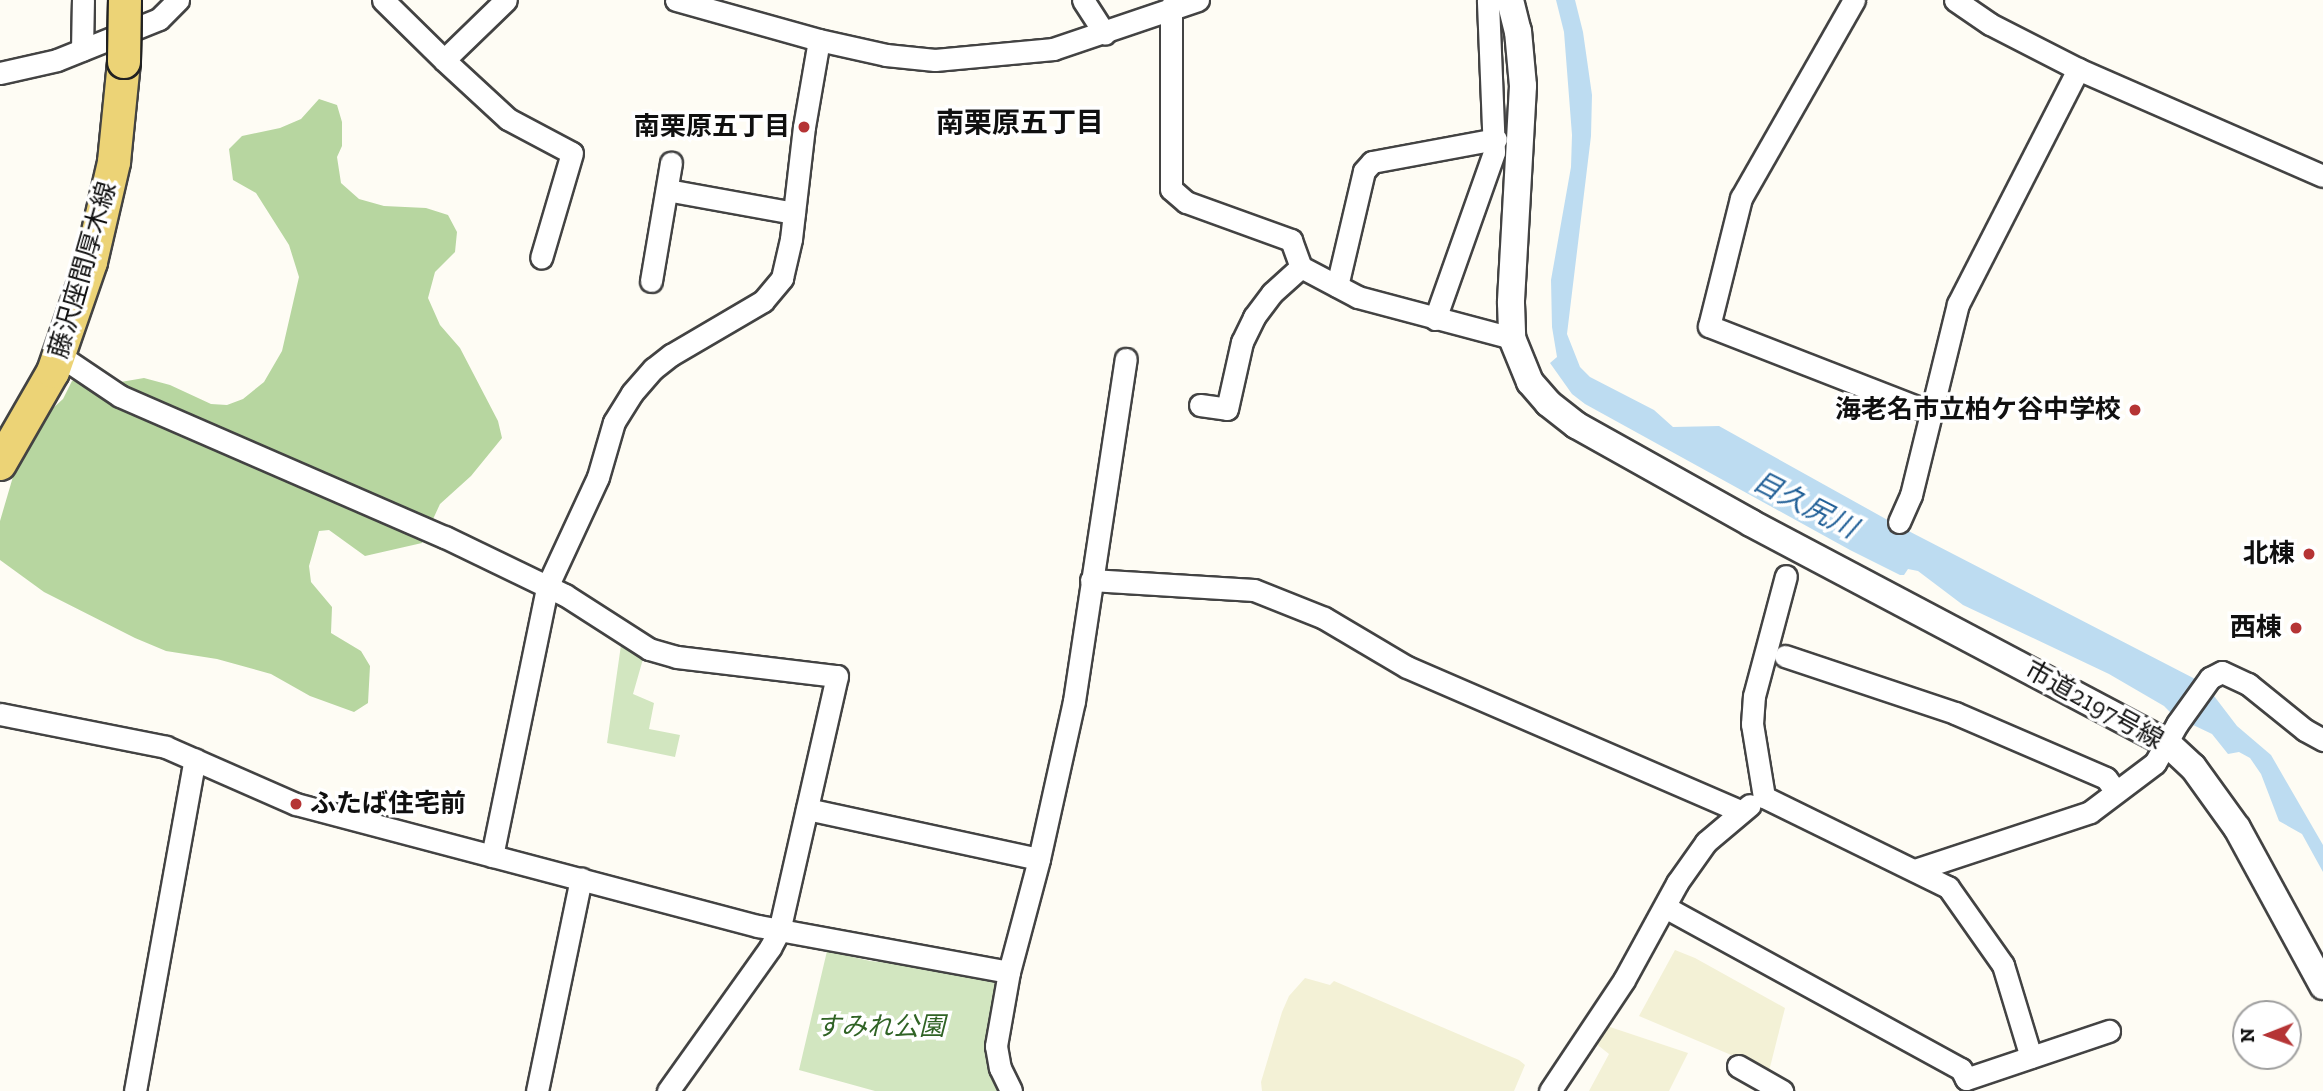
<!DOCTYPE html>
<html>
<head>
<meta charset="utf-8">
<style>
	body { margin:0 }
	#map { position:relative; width:2323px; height:1091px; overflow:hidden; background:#fefcf4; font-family:"Zilla Slab","Noto Sans JP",serif }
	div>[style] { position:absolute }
	.farmland>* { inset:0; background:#f3f1d6 }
	.green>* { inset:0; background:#d2e6c0 }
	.forest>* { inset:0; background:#b7d6a0 }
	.water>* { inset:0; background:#bddcf1 }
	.roads { filter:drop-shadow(2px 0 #434343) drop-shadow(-2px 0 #434343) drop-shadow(0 2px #434343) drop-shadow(0 -2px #434343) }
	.minor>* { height:21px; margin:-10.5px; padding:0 10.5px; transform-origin:10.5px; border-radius:10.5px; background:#fff }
	.tertiary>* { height:26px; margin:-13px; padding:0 13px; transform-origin:13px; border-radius:13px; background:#fff }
	.primary>* { height:32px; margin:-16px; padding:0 16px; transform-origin:16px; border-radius:16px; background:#ecd376 }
	.bridges { filter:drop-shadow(2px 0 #212121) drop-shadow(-2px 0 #212121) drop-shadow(0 2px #212121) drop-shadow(0 -2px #212121) }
	.primary-bridge>* { height:32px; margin:-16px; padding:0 16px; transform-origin:16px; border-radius:16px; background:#ecd376 }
	.dots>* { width:19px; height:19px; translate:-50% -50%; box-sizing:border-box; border:4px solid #fff; border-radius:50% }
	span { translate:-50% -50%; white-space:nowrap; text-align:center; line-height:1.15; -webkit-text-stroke:7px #fff; paint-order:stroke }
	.poi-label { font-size:26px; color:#101010; font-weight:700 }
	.right { translate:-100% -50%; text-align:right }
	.left { translate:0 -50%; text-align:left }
	.street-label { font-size:26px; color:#101010 }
	.park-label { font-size:26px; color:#306325; font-style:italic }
	.neighbourhood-label { font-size:28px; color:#101010; font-weight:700 }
	.water-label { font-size:28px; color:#236198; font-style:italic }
	.north { position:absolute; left:2232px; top:1000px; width:70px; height:70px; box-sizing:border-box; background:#fff; border:2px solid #9f9f9f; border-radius:50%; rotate:269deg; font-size:19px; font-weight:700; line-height:28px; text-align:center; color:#101010 }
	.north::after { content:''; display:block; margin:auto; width:24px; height:32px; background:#b53435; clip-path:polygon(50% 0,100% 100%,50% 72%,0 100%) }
</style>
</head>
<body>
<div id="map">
	<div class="farmland">
		<div style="clip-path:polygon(1675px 950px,1695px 958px,1785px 1008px,1769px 1071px,1639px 1016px)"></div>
		<div style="clip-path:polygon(1305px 978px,1330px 985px,1334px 981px,1519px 1060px,1525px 1065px,1514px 1091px,1262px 1091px,1261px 1082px,1282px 1012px,1289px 996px)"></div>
		<div style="clip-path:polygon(1607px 1026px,1688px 1053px,1669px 1091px,1589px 1091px,1609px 1054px,1594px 1042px)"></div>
	</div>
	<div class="green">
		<div style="clip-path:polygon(621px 645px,643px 659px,633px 694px,654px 703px,649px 729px,680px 735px,675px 757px,607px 743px)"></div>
		<div style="clip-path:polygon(827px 951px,870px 961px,929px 967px,995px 980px,1001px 1091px,875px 1091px,799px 1070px)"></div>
	</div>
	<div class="forest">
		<div style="clip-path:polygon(319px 99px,337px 105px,342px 122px,342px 146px,337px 157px,341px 183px,359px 199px,384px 206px,426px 208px,448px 215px,457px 232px,455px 252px,435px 272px,428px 298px,440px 325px,460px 348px,498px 421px,502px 438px,471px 476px,440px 504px,422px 543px,365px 556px,329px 530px,319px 531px,309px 566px,311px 582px,332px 607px,331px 633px,361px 651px,370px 666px,368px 703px,354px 712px,310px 696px,271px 674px,217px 659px,166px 651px,135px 638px,44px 592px,0 560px,0 521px,17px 463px,41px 419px,63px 399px,72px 381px,86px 377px,109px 384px,144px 378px,170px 385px,211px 404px,227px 405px,243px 399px,264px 382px,282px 351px,299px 277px,289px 245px,256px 193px,233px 180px,229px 149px,242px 136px,280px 128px,301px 119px)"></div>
	</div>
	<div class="water">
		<div style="clip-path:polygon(1556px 0,1575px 0,1583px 32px,1592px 95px,1591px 136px,1567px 334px,1580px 367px,1590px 377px,1654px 410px,1673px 427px,1719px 426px,1893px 523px,2199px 681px,2174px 716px,2164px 706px,2109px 674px,1963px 605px,1918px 571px,1908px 569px,1904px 575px,1900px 575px,1850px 550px,1585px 404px,1572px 394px,1550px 363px,1557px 357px,1552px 327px,1551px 280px,1571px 167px,1572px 135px,1564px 32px)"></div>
		<div style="clip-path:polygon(2211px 692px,2237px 726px,2271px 755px,2323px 845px,2323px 872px,2302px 834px,2279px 821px,2261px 774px,2250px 758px,2239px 752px,2228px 754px,2212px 734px,2189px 723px)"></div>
	</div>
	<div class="roads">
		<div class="minor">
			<div style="left:383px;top:0;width:86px;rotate:44.5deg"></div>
			<div style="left:444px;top:60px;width:86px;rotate:-44.1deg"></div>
			<div style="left:676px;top:0;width:148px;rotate:15.6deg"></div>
			<div style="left:819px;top:40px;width:69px;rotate:12.6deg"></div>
			<div style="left:886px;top:55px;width:49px;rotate:5.8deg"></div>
			<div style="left:935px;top:60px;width:119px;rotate:-5.3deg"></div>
			<div style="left:1053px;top:49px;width:153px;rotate:-18.7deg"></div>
			<div style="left:1083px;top:0;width:40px;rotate:57.1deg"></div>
			<div style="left:1174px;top:0;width:10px;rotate:107deg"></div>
			<div style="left:1171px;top:10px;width:179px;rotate:90deg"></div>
			<div style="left:1171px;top:189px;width:20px;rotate:41deg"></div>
			<div style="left:1186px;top:202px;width:112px;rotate:19.9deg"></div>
			<div style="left:1291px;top:240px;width:29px;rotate:70deg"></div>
			<div style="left:1301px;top:267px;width:64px;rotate:27.8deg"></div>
			<div style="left:1358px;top:297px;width:159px;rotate:14.9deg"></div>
			<div style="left:1854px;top:0;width:228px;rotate:119.7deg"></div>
			<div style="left:1741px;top:198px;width:132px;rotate:104deg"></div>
			<div style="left:1709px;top:326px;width:239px;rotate:21.3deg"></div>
			<div style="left:1955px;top:0;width:42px;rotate:34.4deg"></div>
			<div style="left:1990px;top:24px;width:99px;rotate:27.1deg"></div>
			<div style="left:82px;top:50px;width:50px;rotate:-88.9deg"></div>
			<div style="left:444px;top:60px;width:87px;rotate:42.7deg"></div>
			<div style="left:508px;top:119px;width:72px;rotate:28deg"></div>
			<div style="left:572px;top:153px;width:109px;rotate:106.4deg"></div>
			<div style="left:0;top:73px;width:58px;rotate:-12.8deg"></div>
			<div style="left:57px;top:60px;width:110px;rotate:-21.9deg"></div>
			<div style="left:159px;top:19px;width:27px;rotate:-45deg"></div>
			<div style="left:667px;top:190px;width:129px;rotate:10.3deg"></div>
			<div style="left:651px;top:281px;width:120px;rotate:-80.4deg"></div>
			<div style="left:1337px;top:286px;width:118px;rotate:-76.8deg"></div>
			<div style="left:1364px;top:171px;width:12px;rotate:-48deg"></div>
			<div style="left:1372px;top:162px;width:126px;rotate:-10.5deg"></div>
			<div style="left:1435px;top:319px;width:177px;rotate:-70.5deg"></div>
			<div style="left:1494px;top:152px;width:152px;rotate:-92.3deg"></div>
			<div style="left:59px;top:355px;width:73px;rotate:33.9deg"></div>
			<div style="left:120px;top:396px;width:354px;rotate:23.5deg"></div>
			<div style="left:445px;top:537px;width:133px;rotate:25.8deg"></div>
			<div style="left:565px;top:595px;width:100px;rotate:32.7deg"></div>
			<div style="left:649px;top:649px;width:29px;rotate:16deg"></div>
			<div style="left:677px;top:657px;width:161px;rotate:6.8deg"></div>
			<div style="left:837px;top:676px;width:262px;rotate:102.8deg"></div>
			<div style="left:779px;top:931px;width:19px;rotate:118deg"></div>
			<div style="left:770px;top:948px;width:176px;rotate:125.5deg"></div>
			<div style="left:1200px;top:405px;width:27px;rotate:8deg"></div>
			<div style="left:1227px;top:409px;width:69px;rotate:-77.4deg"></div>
			<div style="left:1242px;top:342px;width:28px;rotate:-64deg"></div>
			<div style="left:1254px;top:317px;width:30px;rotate:-53deg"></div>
			<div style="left:1272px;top:293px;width:39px;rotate:-42deg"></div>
			<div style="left:1899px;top:522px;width:30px;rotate:-66deg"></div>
			<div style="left:1911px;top:495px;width:197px;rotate:-76.2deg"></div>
			<div style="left:1958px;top:304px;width:264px;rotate:-62.9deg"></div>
			<div style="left:2078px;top:69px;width:267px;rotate:23.6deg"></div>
			<div style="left:1091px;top:580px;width:163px;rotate:3.5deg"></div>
			<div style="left:1254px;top:590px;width:75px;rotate:21.8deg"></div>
			<div style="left:1324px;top:618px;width:96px;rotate:30.6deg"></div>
			<div style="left:1407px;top:667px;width:362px;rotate:23.4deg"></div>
			<div style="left:1785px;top:656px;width:179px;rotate:18.5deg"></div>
			<div style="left:1955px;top:713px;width:164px;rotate:23.3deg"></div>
			<div style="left:2106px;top:778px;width:17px;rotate:54deg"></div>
			<div style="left:0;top:714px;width:169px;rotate:11.2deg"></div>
			<div style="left:166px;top:747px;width:142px;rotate:23.7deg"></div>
			<div style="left:296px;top:804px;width:478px;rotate:14.8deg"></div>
			<div style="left:758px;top:926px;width:255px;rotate:10.4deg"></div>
			<div style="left:1009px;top:972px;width:75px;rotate:100deg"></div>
			<div style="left:996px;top:1046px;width:22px;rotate:80deg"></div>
			<div style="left:1000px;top:1068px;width:25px;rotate:64deg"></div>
			<div style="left:1764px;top:797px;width:205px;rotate:26.1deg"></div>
			<div style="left:1948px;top:887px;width:95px;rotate:54.8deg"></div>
			<div style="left:2003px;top:965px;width:96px;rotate:73.1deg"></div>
			<div style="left:1764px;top:797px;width:74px;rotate:-99.3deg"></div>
			<div style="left:1752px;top:724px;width:28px;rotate:-86deg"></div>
			<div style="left:1754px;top:696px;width:124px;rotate:-75.1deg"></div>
			<div style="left:807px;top:809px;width:237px;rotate:12.2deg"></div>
			<div style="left:492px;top:856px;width:275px;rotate:-78.4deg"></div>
			<div style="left:547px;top:587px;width:121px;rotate:-65.1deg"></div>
			<div style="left:598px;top:477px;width:57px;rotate:-73.8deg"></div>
			<div style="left:614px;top:422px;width:34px;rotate:-58deg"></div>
			<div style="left:632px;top:393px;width:32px;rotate:-49deg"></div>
			<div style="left:653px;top:369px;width:23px;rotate:-38deg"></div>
			<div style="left:671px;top:355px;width:107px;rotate:-30.4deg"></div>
			<div style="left:763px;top:301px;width:30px;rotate:-50deg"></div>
			<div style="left:782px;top:278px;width:40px;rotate:-77deg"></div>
			<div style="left:791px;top:239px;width:113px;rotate:-83.4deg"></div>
			<div style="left:804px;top:127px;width:88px;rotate:-80.2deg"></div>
			<div style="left:1915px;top:870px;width:184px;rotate:-18.3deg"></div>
			<div style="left:2090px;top:812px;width:81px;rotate:-37deg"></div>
			<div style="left:2155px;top:763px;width:45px;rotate:-60.6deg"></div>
			<div style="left:2177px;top:724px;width:57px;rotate:-54.3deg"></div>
			<div style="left:2210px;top:678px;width:13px;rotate:-27deg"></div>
			<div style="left:2222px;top:672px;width:29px;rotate:25deg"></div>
			<div style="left:2248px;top:684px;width:73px;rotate:38.9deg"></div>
			<div style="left:2305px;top:730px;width:21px;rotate:29deg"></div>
			<div style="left:1665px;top:907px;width:337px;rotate:28.7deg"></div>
			<div style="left:1961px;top:1069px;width:11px;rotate:63deg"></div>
			<div style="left:1966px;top:1079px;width:151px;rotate:-18.6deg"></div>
			<div style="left:1009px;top:972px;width:117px;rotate:-75.1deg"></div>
			<div style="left:1039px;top:859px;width:162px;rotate:-77.5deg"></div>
			<div style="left:1074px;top:701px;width:346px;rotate:-81.4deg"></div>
			<div style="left:1738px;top:1066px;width:51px;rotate:29.6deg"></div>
			<div style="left:135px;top:1091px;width:337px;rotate:-79.8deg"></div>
			<div style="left:537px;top:1091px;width:217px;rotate:-78.3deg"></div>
			<div style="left:1550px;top:1091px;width:133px;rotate:-56.3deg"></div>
			<div style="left:1624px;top:980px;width:111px;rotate:-61.3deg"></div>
			<div style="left:1677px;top:883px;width:50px;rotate:-54.7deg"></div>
			<div style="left:1706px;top:842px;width:57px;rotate:-40.1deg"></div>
		</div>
		<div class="tertiary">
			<div style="left:1510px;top:0;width:32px;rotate:76deg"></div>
			<div style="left:1518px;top:31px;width:55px;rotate:84.8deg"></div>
			<div style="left:1523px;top:86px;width:217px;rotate:93.2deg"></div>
			<div style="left:1511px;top:303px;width:35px;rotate:88deg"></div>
			<div style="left:1512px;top:338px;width:48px;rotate:67.8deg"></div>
			<div style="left:1530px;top:382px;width:28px;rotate:49deg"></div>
			<div style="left:1548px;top:403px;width:36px;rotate:38deg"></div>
			<div style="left:1576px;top:425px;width:201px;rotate:29.2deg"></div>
			<div style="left:1751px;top:523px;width:471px;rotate:27.9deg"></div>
			<div style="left:2167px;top:743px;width:35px;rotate:43deg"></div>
			<div style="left:2193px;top:767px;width:75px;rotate:54.2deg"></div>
			<div style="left:2237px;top:828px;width:180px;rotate:61.4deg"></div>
		</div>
		<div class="primary">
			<div style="left:0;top:464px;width:106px;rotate:-60.1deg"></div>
			<div style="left:53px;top:372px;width:116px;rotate:-70.9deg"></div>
			<div style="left:91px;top:262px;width:103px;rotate:-77deg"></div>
			<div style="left:114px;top:162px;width:100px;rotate:-84.3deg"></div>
		</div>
	</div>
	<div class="bridges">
		<div class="primary-bridge">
			<div style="left:124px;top:62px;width:62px;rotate:-89.1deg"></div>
		</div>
	</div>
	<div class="dots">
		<div style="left:804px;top:127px;background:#b53435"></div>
		<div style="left:2135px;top:410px;background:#b53435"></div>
		<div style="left:2309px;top:554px;background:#b53435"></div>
		<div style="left:2296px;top:628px;background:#b53435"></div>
		<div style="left:296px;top:804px;background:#b53435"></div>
	</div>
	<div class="poi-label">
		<span class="right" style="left:790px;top:127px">南栗原五丁目</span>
		<span class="right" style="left:2121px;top:410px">海老名市立柏ケ谷中学校</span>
		<span class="right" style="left:2295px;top:554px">北棟</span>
		<span class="right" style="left:2282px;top:628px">西棟</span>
		<span class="left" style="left:310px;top:804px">ふたば住宅前</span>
	</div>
	<div class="street-label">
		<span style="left:83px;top:270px;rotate:-74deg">藤沢座間厚木線</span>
		<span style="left:2094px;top:705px;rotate:29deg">市道2197号線</span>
	</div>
	<div class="park-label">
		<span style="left:880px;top:1027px">すみれ公園</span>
	</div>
	<div class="neighbourhood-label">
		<span style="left:1020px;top:123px">南栗原五丁目</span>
	</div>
	<div class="water-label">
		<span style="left:1805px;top:505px;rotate:27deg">目久尻川</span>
	</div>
	<div class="north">N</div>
</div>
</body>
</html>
